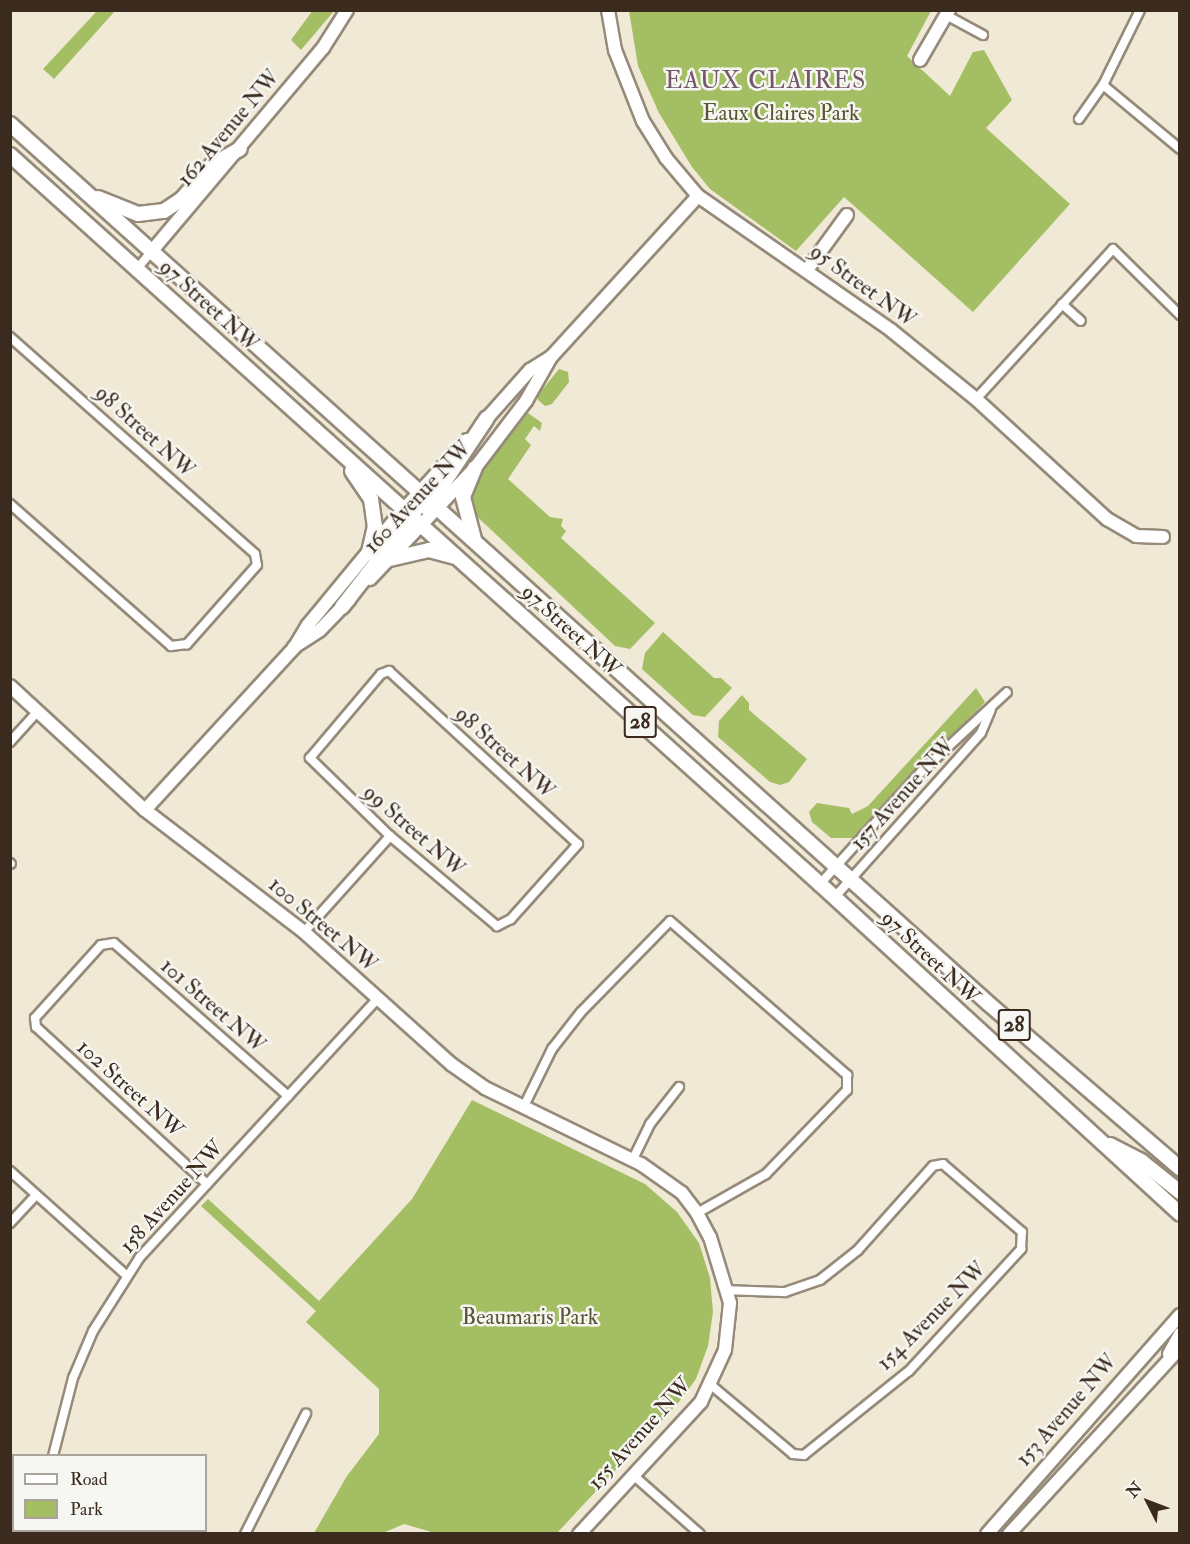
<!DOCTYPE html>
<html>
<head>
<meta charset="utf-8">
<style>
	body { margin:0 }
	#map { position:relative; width:1190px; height:1544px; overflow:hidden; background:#f0e9d5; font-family:"IM FELL Double Pica",serif }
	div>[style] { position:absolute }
	.green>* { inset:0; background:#a4be64 }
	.roads { filter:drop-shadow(2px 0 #968a7a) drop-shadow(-2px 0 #968a7a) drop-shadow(0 2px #968a7a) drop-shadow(0 -2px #968a7a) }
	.street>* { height:8px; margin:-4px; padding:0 4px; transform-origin:4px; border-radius:4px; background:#fff }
	.secondary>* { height:12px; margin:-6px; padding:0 6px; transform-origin:6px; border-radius:6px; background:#fff }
	.primary>* { height:14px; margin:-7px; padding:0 7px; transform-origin:7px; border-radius:7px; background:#fff }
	span { translate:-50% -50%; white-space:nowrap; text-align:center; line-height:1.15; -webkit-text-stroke:5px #f6f6f2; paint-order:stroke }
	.shield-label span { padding:2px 4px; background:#f6f6f2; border:2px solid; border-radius:4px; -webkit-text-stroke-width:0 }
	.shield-label { font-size:21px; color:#3b2a1e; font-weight:700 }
	.park-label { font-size:22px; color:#5a5633 }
	.street-label { font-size:22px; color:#3b2a1e }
	.neighbourhood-label { font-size:24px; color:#745868; letter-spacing:1.5px }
	.frame { position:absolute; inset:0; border:12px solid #3b2a1e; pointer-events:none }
	.legend { position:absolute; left:12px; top:1454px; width:195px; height:78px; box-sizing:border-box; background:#f6f6f2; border:2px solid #aba49d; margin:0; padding:8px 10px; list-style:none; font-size:18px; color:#3b2a1e }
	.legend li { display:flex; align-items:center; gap:12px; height:30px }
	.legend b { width:30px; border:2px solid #aba49d }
	.north { position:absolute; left:1118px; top:1472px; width:60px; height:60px; -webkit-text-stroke:4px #f6f6f2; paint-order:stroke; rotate:312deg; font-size:16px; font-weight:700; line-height:24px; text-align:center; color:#3b2a1e }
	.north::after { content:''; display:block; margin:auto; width:21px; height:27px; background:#3b2a1e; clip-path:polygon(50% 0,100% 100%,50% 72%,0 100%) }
</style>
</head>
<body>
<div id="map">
	<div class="green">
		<div style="clip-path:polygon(313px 10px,334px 11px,301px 50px,291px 40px)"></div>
		<div style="clip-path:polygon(97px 11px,115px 11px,54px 79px,43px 69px)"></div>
		<div style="clip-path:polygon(629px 11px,931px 11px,907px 56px,950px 96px,973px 52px,984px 50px,1012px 100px,986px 128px,1070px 204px,973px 312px,844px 197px,796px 251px,710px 189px,692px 167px,659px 113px,638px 66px)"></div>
		<div style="clip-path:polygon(559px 369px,568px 372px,569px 382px,552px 404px,545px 406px,538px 400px,538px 395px)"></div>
		<div style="clip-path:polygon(528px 413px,542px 423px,540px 431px,534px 426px,525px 439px,531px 445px,508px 479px,550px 517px,563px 519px,561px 526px,566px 531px,561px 538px,655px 623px,630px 649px,615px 646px,471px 511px,468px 492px,472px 483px)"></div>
		<div style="clip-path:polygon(663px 632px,714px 678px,721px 678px,732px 688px,705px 717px,693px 715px,642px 669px,645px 653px)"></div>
		<div style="clip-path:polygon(976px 688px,985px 702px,854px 838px,831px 838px,812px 822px,809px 812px,817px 803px,849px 808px,852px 814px,868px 806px)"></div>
		<div style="clip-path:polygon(742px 695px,749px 703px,749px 710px,807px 759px,789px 782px,780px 785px,770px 782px,718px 737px,719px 721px)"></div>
		<div style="clip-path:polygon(472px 1100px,645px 1184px,677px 1212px,699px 1243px,710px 1278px,713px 1312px,708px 1346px,696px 1379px,679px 1402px,557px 1533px,435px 1533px,404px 1524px,383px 1533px,314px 1533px,347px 1476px,379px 1434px,379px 1389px,306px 1322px,316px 1311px,201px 1206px,208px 1199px,319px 1301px,412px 1199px)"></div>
	</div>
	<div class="roads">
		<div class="street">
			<div style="left:946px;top:15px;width:42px;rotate:28.4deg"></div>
			<div style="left:1103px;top:85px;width:100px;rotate:39.7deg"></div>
			<div style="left:1079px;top:119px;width:42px;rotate:-54.8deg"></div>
			<div style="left:1103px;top:85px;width:84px;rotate:-63.7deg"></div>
			<div style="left:137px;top:269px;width:22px;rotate:-51deg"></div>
			<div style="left:1062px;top:304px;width:25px;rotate:42deg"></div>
			<div style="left:10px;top:337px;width:327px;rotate:41.5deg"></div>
			<div style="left:255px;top:554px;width:11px;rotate:80deg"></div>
			<div style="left:257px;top:565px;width:106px;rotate:131.5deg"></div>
			<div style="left:187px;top:644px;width:16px;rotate:173deg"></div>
			<div style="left:171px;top:646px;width:215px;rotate:-138.6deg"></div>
			<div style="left:976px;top:399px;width:203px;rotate:-47.6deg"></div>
			<div style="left:1113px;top:249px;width:94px;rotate:44.6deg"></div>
			<div style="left:389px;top:671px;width:256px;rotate:42.5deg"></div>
			<div style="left:578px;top:844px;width:101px;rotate:131.8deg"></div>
			<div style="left:511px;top:919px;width:16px;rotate:153deg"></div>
			<div style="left:497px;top:926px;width:140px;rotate:-139.9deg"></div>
			<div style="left:390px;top:836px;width:112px;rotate:-135.7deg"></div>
			<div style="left:310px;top:758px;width:110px;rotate:-49.8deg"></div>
			<div style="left:381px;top:674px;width:9px;rotate:-21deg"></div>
			<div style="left:10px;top:742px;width:42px;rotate:-47.9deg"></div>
			<div style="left:10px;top:863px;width:1px;rotate:45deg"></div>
			<div style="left:820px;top:884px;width:151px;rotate:-48deg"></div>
			<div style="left:921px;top:772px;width:117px;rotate:-42.9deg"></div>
			<div style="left:834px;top:898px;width:221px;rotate:-48.3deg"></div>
			<div style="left:981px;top:733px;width:25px;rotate:-67deg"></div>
			<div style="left:304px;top:932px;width:129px;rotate:-48.1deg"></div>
			<div style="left:524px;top:1106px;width:64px;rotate:-63.8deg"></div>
			<div style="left:552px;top:1049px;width:47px;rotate:-51.9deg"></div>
			<div style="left:581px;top:1012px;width:127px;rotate:-45.6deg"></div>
			<div style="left:670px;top:921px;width:235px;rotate:41deg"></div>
			<div style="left:847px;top:1075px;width:15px;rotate:90deg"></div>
			<div style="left:847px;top:1090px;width:117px;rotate:134deg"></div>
			<div style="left:766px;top:1174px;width:79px;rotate:150.5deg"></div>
			<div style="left:633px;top:1159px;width:39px;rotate:-64deg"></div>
			<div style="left:650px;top:1124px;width:47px;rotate:-51.9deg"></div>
			<div style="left:10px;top:1171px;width:157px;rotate:41.9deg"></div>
			<div style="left:207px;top:1184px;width:232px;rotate:-137.4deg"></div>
			<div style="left:36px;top:1027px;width:9px;rotate:-96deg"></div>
			<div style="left:35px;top:1018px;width:98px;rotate:-47.9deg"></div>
			<div style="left:101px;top:945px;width:13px;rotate:-9deg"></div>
			<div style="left:114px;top:943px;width:232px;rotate:41.3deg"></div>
			<div style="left:10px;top:1223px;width:38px;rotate:-47deg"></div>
			<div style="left:711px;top:1385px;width:107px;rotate:40.1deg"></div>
			<div style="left:793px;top:1454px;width:11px;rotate:5deg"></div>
			<div style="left:804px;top:1455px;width:134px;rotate:-38.7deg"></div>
			<div style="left:909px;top:1371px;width:166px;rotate:-47.4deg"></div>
			<div style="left:1021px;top:1249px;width:17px;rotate:-87deg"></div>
			<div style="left:1022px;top:1232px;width:104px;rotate:-139.3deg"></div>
			<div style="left:943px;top:1164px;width:10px;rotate:169deg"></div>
			<div style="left:933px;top:1166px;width:113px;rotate:131.8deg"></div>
			<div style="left:858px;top:1250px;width:48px;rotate:141.7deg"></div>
			<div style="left:820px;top:1280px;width:37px;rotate:161deg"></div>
			<div style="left:785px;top:1292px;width:59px;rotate:-178.1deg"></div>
			<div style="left:53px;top:1456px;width:81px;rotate:-75.6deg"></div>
			<div style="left:73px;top:1378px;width:51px;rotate:-66.9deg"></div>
			<div style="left:93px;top:1331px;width:88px;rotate:-57.6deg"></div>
			<div style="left:140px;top:1257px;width:350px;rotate:-47.4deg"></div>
			<div style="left:633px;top:1475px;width:89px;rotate:41.4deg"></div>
			<div style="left:33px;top:1534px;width:4px;rotate:-90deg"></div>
			<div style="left:245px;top:1534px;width:135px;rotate:-63.1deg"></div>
		</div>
		<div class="secondary">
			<div style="left:608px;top:10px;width:41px;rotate:80.1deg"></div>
			<div style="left:615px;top:50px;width:76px;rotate:68.5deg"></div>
			<div style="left:643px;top:121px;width:44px;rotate:58.1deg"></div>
			<div style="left:666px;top:158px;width:50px;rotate:49.9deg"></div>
			<div style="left:698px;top:196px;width:236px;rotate:34.8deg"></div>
			<div style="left:892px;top:331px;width:108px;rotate:39deg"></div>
			<div style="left:976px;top:399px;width:178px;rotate:42.5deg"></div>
			<div style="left:1107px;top:519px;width:34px;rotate:30deg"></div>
			<div style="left:1136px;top:536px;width:27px;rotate:2deg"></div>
			<div style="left:920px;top:60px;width:58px;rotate:-59.9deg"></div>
			<div style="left:151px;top:252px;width:267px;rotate:-49.9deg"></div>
			<div style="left:323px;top:48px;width:45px;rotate:-57.7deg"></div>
			<div style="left:807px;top:270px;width:68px;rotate:-54deg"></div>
			<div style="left:481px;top:425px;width:74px;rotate:-48.3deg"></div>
			<div style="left:530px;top:370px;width:25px;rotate:-32deg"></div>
			<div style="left:370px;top:579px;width:153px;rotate:-46.6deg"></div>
			<div style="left:475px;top:468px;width:84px;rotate:-52.7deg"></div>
			<div style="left:526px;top:401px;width:51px;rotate:-60.4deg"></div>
			<div style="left:551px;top:357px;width:218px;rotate:-47.6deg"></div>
			<div style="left:294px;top:647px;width:31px;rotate:-33deg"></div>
			<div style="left:320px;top:630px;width:42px;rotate:-46deg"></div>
			<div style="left:10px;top:686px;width:183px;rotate:42.6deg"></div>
			<div style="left:145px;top:810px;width:200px;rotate:37.5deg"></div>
			<div style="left:304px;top:932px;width:198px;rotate:41.9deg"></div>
			<div style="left:451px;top:1064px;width:42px;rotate:35.2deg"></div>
			<div style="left:485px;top:1088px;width:174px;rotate:26deg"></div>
			<div style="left:641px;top:1164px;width:50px;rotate:35.3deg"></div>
			<div style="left:682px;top:1193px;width:25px;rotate:53deg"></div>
			<div style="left:697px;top:1213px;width:27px;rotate:62deg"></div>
			<div style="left:710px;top:1237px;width:69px;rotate:73.1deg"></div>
			<div style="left:730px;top:1303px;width:47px;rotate:96.1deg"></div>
			<div style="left:725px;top:1350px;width:57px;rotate:114.8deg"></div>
			<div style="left:701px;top:1402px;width:180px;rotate:132.7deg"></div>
			<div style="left:145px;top:810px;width:220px;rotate:-47.4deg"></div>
			<div style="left:294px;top:648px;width:27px;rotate:-59deg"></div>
			<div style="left:308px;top:625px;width:140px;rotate:-50.5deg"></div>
			<div style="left:397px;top:517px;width:104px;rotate:-47.7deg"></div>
			<div style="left:1169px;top:1354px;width:23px;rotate:-61deg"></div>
			<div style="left:10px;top:1505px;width:4px;rotate:14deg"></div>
			<div style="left:106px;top:1530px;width:12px;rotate:20deg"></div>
			<div style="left:987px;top:1534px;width:292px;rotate:-48.6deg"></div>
			<div style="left:1009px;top:1534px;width:253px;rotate:-47.4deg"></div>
		</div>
		<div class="primary">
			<div style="left:10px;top:124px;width:1316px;rotate:41.95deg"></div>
			<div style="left:989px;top:1004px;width:252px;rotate:40.7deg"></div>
			<div style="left:10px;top:155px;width:1090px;rotate:41.99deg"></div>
			<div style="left:820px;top:884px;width:488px;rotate:42.5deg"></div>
			<div style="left:98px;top:198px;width:43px;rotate:21.8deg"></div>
			<div style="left:138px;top:214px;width:26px;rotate:-7deg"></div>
			<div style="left:164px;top:211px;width:22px;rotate:-34deg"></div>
			<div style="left:182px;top:199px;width:45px;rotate:-48.6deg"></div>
			<div style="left:212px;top:165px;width:32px;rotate:-30deg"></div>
			<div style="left:352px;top:471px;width:34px;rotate:56deg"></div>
			<div style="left:371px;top:499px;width:27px;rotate:82deg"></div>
			<div style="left:375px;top:526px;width:27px;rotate:103deg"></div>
			<div style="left:427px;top:508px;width:108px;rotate:-56.3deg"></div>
			<div style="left:474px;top:539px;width:43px;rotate:-104.7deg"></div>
			<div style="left:463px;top:497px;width:31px;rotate:-68deg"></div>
			<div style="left:390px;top:559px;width:40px;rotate:-13deg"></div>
			<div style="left:429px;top:550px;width:27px;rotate:15deg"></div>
			<div style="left:342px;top:607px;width:114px;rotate:-52.1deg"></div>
			<div style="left:412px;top:517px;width:21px;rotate:-65deg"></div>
			<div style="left:421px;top:498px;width:6px;rotate:-99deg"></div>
			<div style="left:1110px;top:1145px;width:35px;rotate:27deg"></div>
			<div style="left:1141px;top:1161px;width:50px;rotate:38.5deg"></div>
		</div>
	</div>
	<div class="shield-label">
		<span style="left:640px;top:722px">28</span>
		<span style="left:1014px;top:1025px">28</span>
	</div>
	<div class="park-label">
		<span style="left:781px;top:114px">Eaux Claires Park</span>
		<span style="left:530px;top:1318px">Beaumaris Park</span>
	</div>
	<div class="street-label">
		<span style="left:229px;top:128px;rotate:-50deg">162 Avenue NW</span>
		<span style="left:863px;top:286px;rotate:36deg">95 Street NW</span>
		<span style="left:209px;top:306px;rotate:42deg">97 Street NW</span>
		<span style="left:145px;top:432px;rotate:42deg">98 Street NW</span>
		<span style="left:418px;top:497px;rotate:-47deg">160 Avenue NW</span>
		<span style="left:571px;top:631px;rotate:42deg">97 Street NW</span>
		<span style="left:505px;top:753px;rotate:42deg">98 Street NW</span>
		<span style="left:903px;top:794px;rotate:-48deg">157 Avenue NW</span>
		<span style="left:414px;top:831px;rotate:41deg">99 Street NW</span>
		<span style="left:323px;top:925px;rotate:40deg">100 Street NW</span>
		<span style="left:930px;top:958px;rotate:43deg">97 Street NW</span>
		<span style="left:213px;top:1006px;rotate:41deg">101 Street NW</span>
		<span style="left:130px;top:1089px;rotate:42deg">102 Street NW</span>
		<span style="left:172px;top:1197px;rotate:-48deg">158 Avenue NW</span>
		<span style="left:932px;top:1316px;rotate:-45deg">154 Avenue NW</span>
		<span style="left:1067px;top:1410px;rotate:-49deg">153 Avenue NW</span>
		<span style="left:640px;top:1434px;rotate:-48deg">155 Avenue NW</span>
	</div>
	<div class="neighbourhood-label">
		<span style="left:766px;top:81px">EAUX CLAIRES</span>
	</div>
	<div class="frame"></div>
	<ul class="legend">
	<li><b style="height:8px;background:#fff"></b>Road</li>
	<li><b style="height:16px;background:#a4be64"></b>Park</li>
	</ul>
	<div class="north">N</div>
</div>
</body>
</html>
